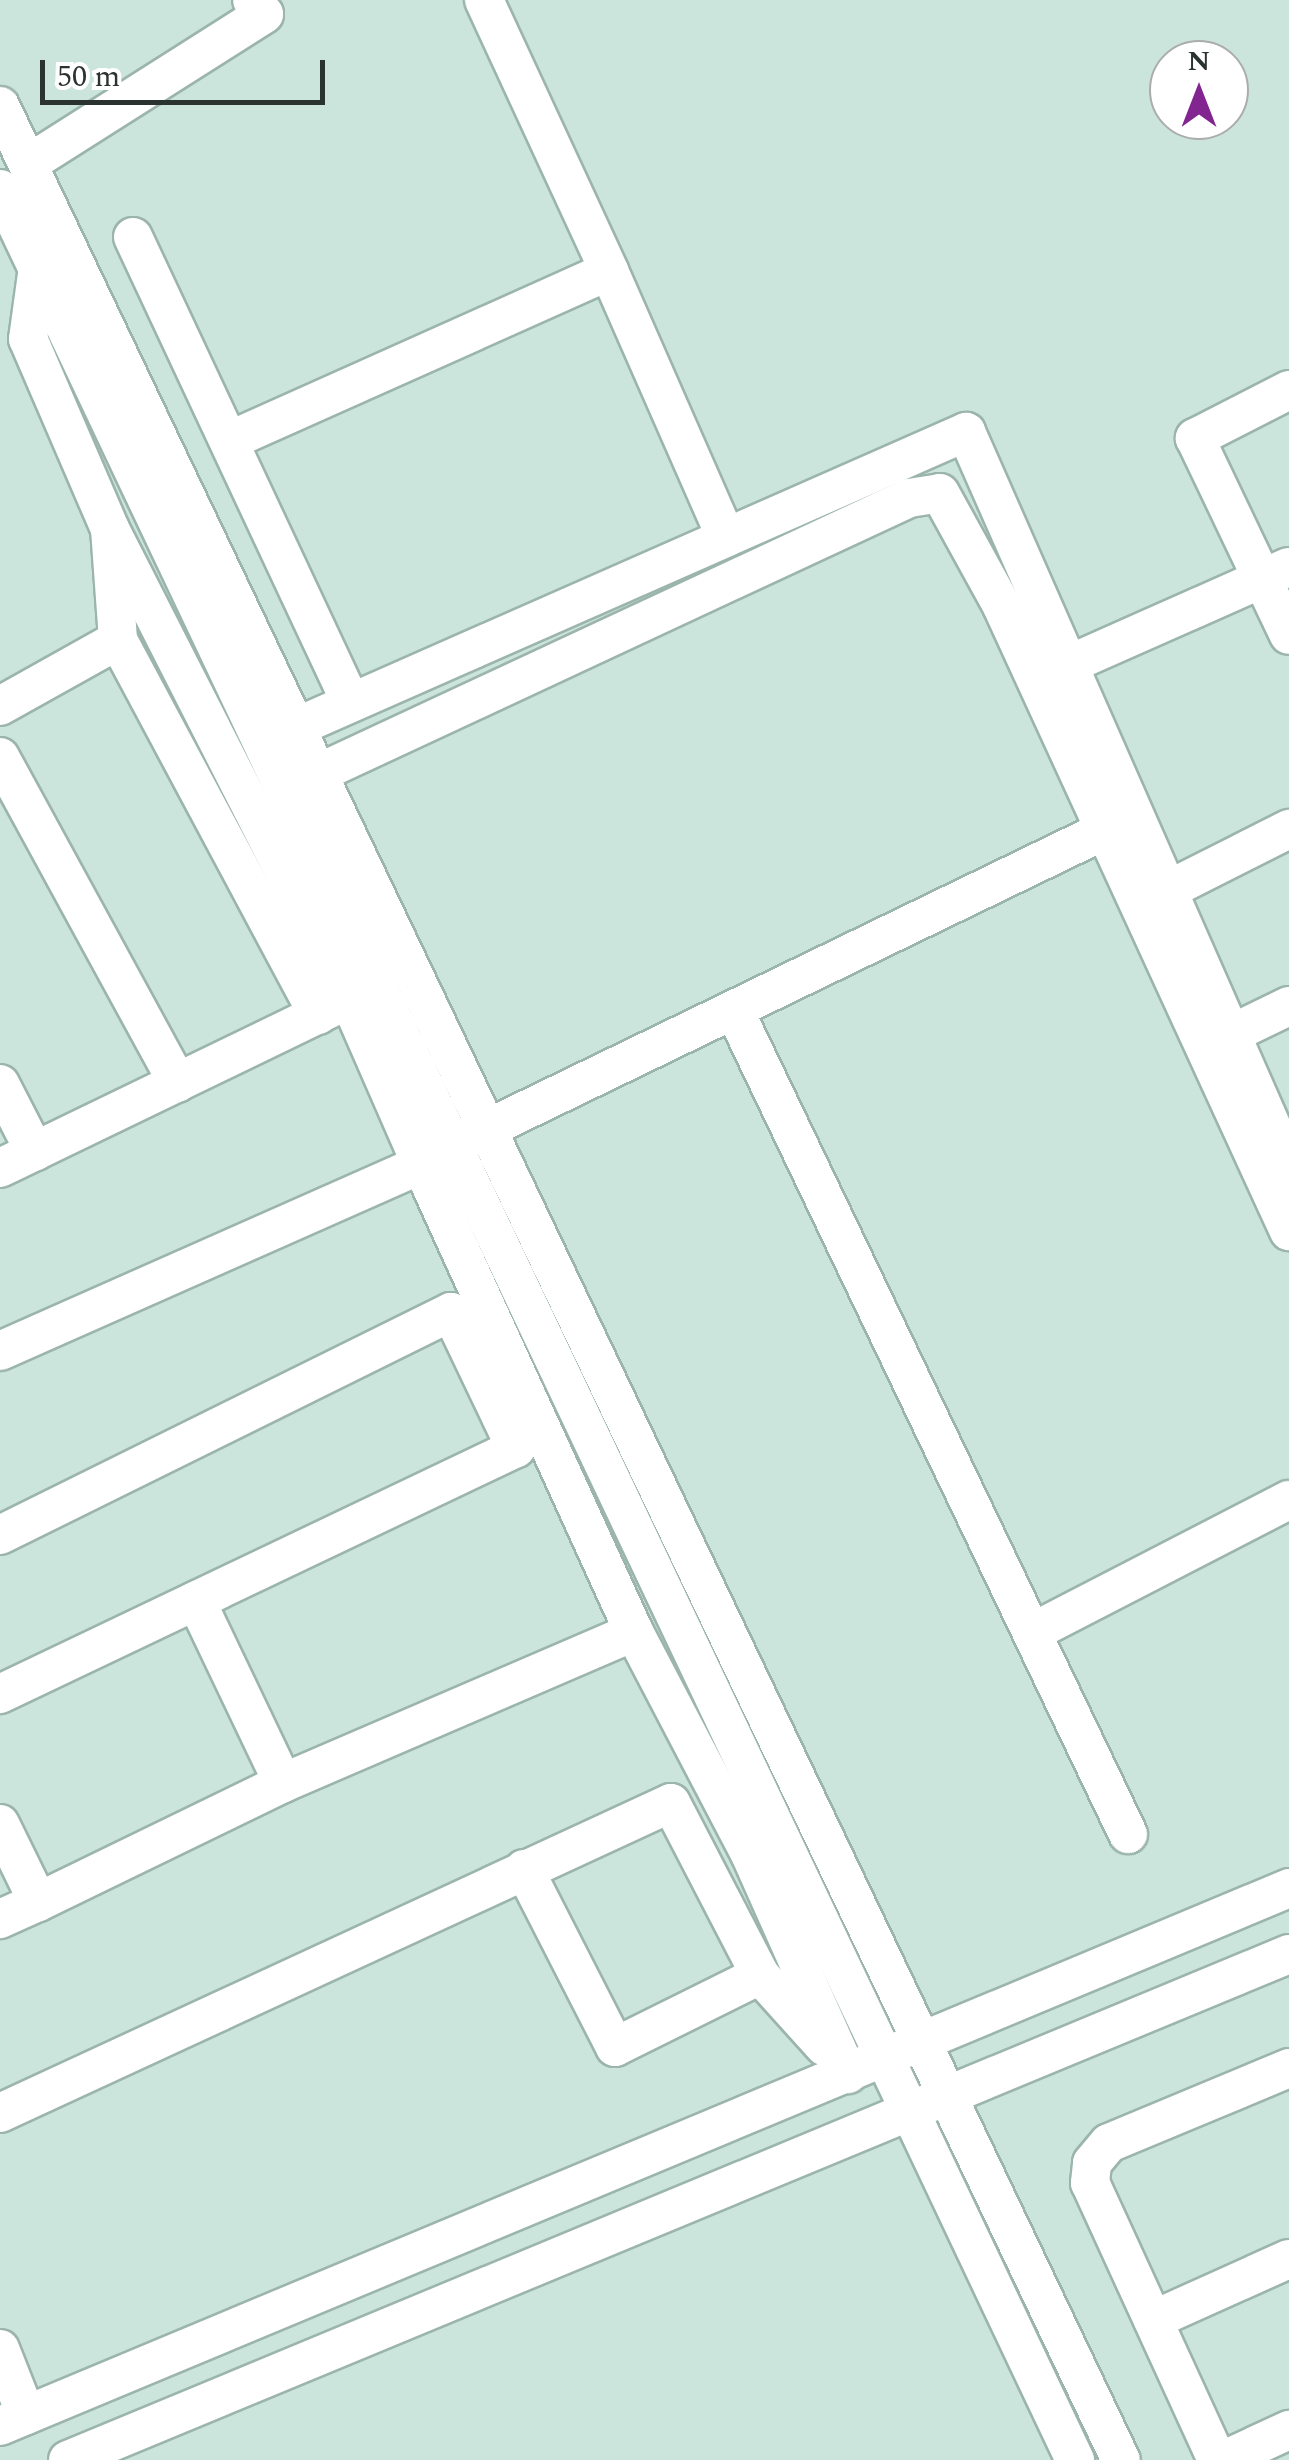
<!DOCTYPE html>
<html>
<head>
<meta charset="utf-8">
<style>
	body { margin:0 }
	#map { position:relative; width:1289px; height:2460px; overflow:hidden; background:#cce5dc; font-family:Spectral,serif }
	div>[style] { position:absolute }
	.roads { filter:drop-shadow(2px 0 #9cb5ac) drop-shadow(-2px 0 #9cb5ac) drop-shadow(0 2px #9cb5ac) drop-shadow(0 -2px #9cb5ac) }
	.street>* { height:38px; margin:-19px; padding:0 19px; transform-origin:19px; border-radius:19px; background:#fff }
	span { translate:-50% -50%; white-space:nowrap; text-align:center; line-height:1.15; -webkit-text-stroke:10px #fff; paint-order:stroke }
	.north { position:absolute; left:1149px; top:40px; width:100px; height:100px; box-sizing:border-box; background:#fff; border:2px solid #aaadac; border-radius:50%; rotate:0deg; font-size:28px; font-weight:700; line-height:40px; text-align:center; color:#2a3330 }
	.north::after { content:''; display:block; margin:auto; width:35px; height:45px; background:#832591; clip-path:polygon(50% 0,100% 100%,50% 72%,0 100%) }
	.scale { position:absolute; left:40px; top:60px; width:285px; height:45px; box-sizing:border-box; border:5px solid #2a3330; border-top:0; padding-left:12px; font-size:30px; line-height:35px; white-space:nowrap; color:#2a3330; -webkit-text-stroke:8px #fff; paint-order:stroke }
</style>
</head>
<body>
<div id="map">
	<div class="roads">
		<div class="street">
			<div style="left:484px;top:0;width:298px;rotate:65.2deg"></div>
			<div style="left:0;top:106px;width:2607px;rotate:64.54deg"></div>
			<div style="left:31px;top:162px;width:276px;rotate:-32.4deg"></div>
			<div style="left:264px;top:14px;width:18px;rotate:-131deg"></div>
			<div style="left:0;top:189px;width:2513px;rotate:64.67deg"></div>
			<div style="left:133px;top:237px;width:514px;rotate:64.93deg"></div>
			<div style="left:1289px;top:390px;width:106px;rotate:152.9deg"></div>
			<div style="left:1195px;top:438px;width:218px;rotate:64.5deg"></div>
			<div style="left:231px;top:440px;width:414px;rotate:-24.1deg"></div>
			<div style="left:609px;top:271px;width:291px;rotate:66.3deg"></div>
			<div style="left:110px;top:529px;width:527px;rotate:63.05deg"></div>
			<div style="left:349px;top:999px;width:180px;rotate:66.4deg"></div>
			<div style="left:118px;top:640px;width:425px;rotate:61.9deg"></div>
			<div style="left:1072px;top:663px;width:237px;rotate:-23.9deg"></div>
			<div style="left:0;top:706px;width:135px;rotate:-29.2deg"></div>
			<div style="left:118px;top:640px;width:111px;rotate:-94.1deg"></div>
			<div style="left:110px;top:529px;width:207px;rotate:-113.3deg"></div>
			<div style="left:28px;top:339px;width:73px;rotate:-82.1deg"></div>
			<div style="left:301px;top:725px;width:727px;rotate:-23.78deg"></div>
			<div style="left:966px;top:432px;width:802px;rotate:66.25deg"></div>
			<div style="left:0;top:757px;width:371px;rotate:61.4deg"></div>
			<div style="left:323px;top:771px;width:646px;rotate:-24.98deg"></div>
			<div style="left:909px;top:498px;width:31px;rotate:-9deg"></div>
			<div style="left:940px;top:493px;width:129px;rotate:61.2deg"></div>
			<div style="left:1002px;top:606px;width:688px;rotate:65.34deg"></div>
			<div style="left:1168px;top:890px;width:136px;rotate:-26.8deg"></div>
			<div style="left:736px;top:1014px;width:909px;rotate:64.45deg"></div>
			<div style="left:1227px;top:1036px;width:69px;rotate:-25.8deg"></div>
			<div style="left:0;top:1084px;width:76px;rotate:62.8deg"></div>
			<div style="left:468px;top:1138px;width:708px;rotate:-25.8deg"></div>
			<div style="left:0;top:1168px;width:377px;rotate:-25.8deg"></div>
			<div style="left:0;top:1351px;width:461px;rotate:-23.9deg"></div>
			<div style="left:421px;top:1164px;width:514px;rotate:65.53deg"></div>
			<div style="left:0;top:1535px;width:503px;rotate:-26.31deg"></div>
			<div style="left:451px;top:1312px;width:151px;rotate:64.5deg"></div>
			<div style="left:516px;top:1448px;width:572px;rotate:154.51deg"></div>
			<div style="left:1033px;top:1632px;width:288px;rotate:-27.3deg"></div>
			<div style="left:283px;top:1783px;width:382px;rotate:-23.3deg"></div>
			<div style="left:634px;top:1632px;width:250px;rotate:62.4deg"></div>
			<div style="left:750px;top:1854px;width:241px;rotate:66deg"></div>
			<div style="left:0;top:1824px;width:87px;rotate:64deg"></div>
			<div style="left:38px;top:1902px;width:42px;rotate:155.9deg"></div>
			<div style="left:524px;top:1869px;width:200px;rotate:62.9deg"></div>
			<div style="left:615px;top:2047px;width:162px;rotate:-26.4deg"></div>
			<div style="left:760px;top:1975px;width:96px;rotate:48deg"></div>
			<div style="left:38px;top:1902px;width:272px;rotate:-25.9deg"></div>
			<div style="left:283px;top:1783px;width:202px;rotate:-115.5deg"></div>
			<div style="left:0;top:2113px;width:739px;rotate:-24.8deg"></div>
			<div style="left:671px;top:1803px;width:194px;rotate:62.6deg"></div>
			<div style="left:1153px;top:2320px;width:149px;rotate:-24.2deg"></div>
			<div style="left:0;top:2349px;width:71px;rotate:68.5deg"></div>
			<div style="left:0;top:2426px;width:1397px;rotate:-22.65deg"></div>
			<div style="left:68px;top:2460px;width:1322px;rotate:-22.51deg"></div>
			<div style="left:1217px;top:2460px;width:305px;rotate:-114.6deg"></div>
			<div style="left:1090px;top:2183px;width:20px;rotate:-84deg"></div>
			<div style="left:1092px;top:2163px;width:26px;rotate:-50deg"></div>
			<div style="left:1109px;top:2143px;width:195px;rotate:-22.6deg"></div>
			<div style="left:1224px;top:2460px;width:72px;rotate:-24.8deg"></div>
		</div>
	</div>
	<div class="north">N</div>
	<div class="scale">50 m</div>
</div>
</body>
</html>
